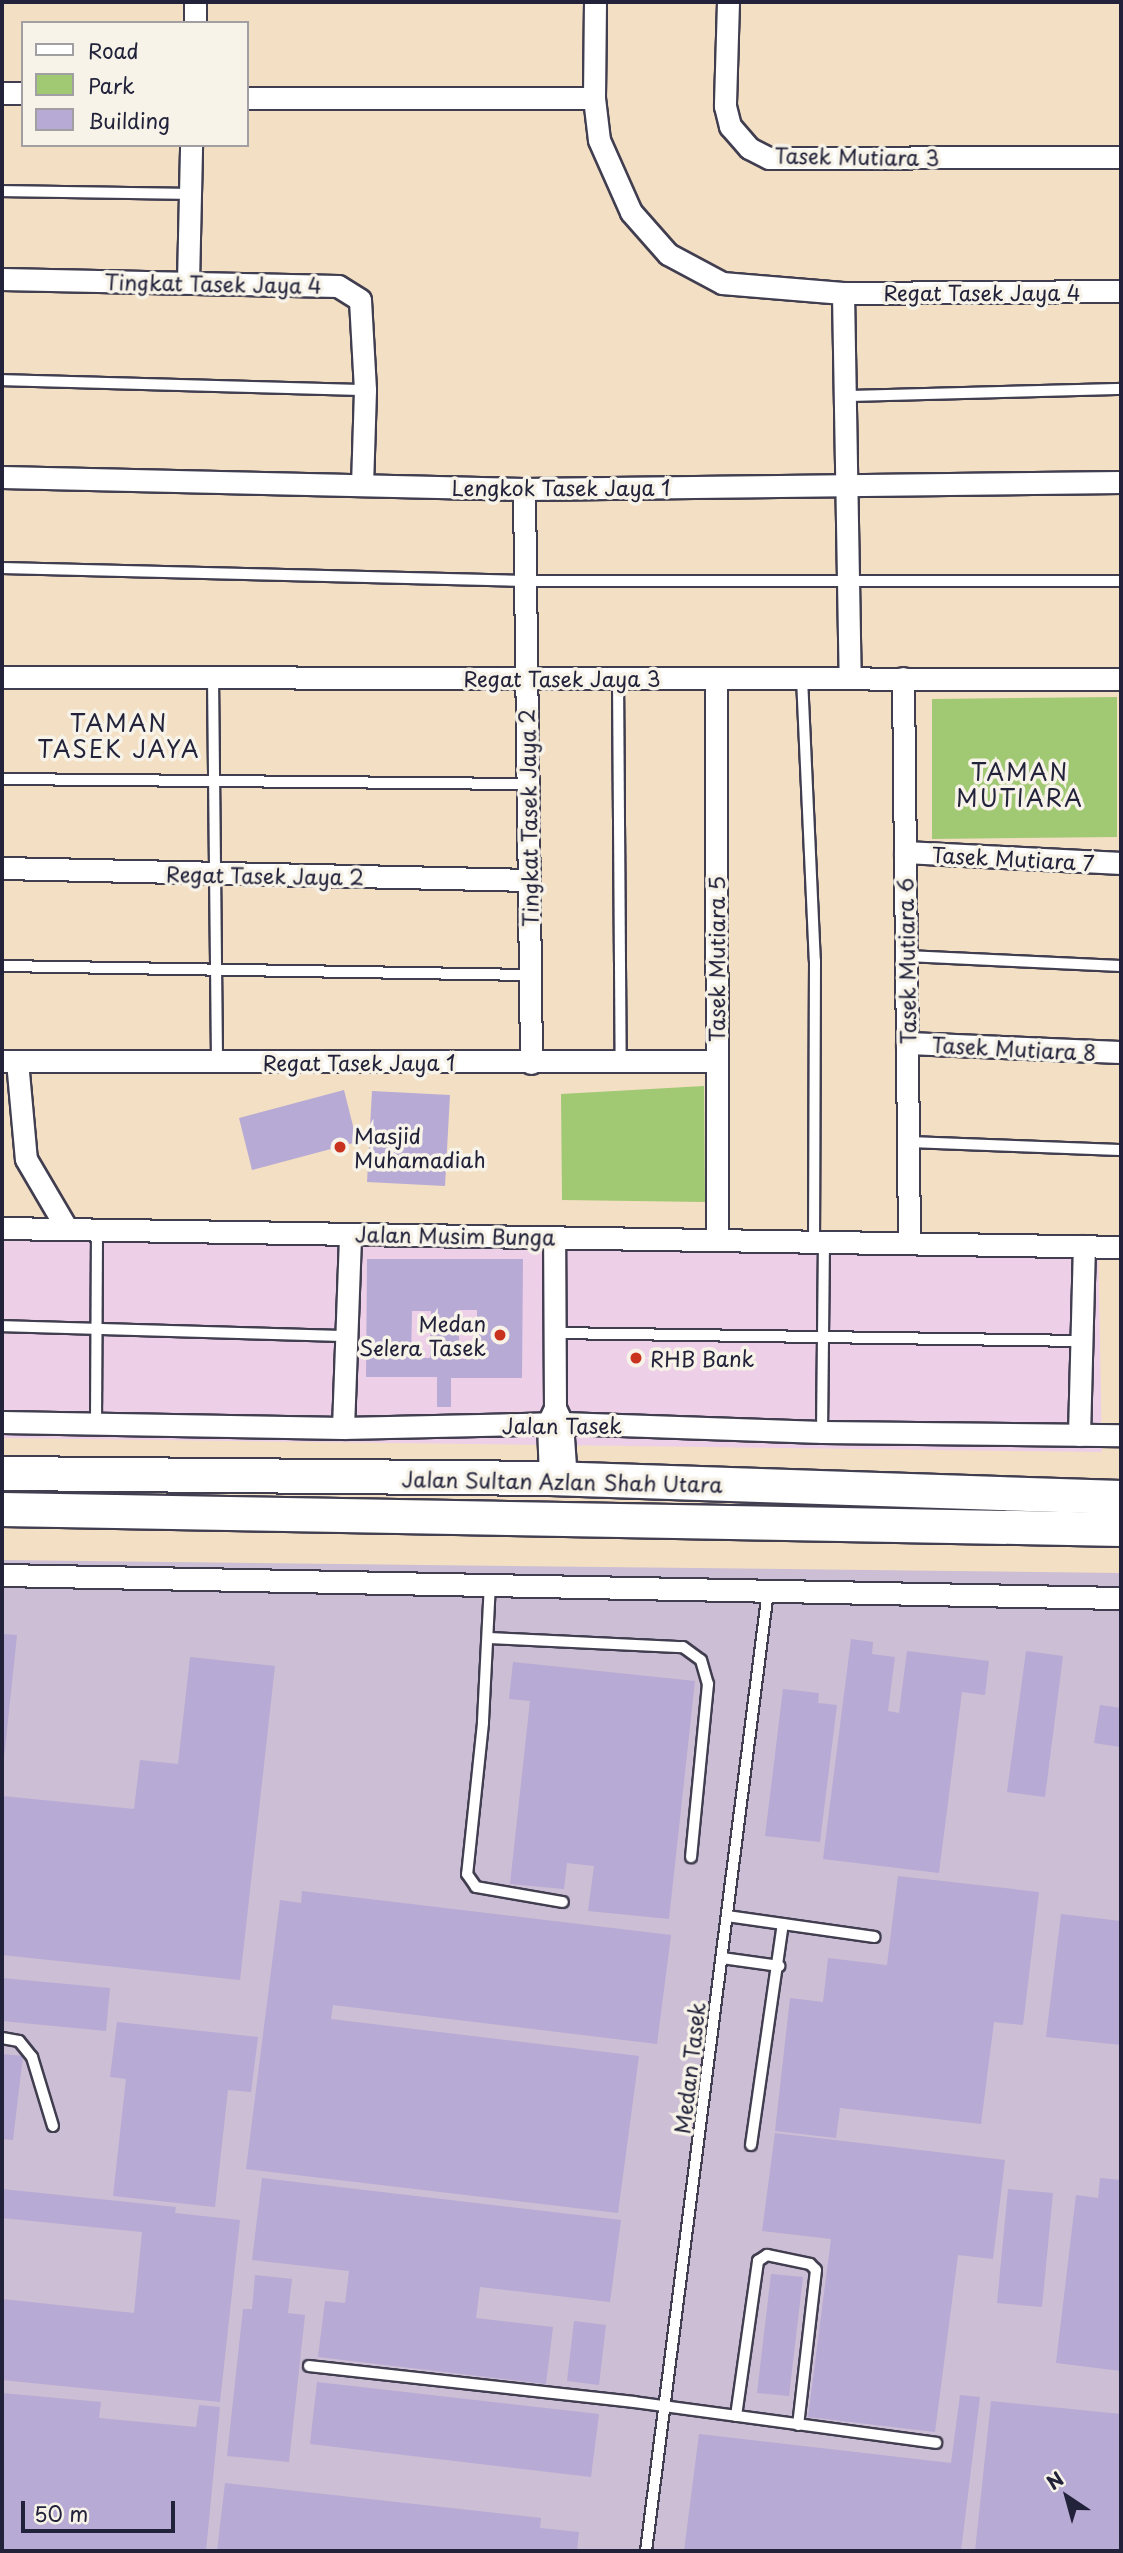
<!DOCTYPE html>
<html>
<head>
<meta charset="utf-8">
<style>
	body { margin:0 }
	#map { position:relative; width:1123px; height:2553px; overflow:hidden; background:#f3dfc4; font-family:"Playpen Sans",sans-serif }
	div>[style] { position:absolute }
	.built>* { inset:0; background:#edd0e8 }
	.industrial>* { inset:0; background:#ccbed4 }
	.green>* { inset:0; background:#a1c873 }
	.building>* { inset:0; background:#b7aad4 }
	.roads { filter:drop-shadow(2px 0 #413e50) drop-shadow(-2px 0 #413e50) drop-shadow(0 2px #413e50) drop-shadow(0 -2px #413e50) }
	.service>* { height:10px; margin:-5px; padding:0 5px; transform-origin:5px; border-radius:5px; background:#fff }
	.minor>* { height:21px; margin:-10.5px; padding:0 10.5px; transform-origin:10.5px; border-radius:10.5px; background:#fff }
	.primary>* { height:33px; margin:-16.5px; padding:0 16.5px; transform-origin:16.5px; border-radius:16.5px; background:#fff }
	.dots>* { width:19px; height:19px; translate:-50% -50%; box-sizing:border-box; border:4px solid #f7f3e8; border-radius:50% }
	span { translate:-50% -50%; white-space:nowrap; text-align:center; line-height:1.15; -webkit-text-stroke:7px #f7f3e8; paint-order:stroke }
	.street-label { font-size:21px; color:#22223b }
	.poi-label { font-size:21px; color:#22223b }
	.left { translate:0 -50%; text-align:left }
	.right { translate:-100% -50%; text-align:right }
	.neighbourhood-label { font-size:23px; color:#22223b; letter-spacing:2px }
	.frame { position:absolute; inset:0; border:4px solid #22223b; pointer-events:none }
	.legend { position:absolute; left:21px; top:21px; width:228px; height:126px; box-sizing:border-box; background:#f7f3e8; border:2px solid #a29fa3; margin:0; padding:9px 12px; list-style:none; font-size:21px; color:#22223b }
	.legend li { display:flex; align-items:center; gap:14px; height:35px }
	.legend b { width:35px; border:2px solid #a29fa3 }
	.north { position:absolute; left:1032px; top:2462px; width:70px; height:70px; -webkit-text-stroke:5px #f7f3e8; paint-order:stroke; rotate:324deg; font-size:19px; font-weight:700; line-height:28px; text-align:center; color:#22223b }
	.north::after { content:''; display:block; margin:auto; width:24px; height:32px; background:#22223b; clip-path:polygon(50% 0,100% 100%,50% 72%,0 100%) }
	.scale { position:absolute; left:21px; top:2501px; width:154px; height:32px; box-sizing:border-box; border:4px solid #22223b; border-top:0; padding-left:9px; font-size:21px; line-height:24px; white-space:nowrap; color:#22223b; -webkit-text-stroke:5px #f7f3e8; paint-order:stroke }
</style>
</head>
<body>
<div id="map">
	<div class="built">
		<div style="clip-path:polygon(2px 1217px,1098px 1236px,1102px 1452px,2px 1438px)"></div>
	</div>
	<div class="industrial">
		<div style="clip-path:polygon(2px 1560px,1121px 1573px,1121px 2551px,2px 2551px)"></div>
	</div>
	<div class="green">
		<div style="clip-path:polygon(1117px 697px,1117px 837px,932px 839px,932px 699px)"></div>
		<div style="clip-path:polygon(704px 1086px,705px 1202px,562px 1200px,561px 1094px)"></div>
	</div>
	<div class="building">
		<div style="clip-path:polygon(344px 1090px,357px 1142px,252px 1170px,239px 1118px)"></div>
		<div style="clip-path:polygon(372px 1091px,450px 1095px,445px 1186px,367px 1182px)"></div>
		<div style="clip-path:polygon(evenodd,367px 1259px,523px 1259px,522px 1378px,451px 1378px,451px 1407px,437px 1407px,437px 1377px,366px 1377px,367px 1259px,459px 1310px,477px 1310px,477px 1359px,459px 1359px,459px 1310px,367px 1259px,412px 1311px,431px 1311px,430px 1358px,411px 1358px,412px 1311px)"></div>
		<div style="clip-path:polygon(2px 1634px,17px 1635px,4px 1758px,2px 1758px)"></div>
		<div style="clip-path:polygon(851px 1639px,873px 1642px,872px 1654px,895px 1657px,888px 1711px,899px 1713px,907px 1651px,989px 1661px,985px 1695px,962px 1692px,939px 1873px,823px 1859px)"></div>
		<div style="clip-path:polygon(1026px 1651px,1063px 1656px,1045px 1797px,1007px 1792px)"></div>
		<div style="clip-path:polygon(190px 1657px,275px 1666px,240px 1980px,2px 1955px,2px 1796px,134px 1809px,140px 1760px,178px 1764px)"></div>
		<div style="clip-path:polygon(513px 1662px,695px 1681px,669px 1919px,588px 1911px,594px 1866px,567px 1863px,564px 1889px,510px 1884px,530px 1701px,509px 1699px)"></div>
		<div style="clip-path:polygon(783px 1689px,819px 1693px,818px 1703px,837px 1705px,820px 1842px,765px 1836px)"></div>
		<div style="clip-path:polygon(1100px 1705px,1121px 1708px,1121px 1747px,1094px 1743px)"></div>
		<div style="clip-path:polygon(898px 1876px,1039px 1892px,1023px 2025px,994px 2022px,981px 2124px,840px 2108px,836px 2138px,775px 2131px,790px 1998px,823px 2002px,828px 1958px,887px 1965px)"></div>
		<div style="clip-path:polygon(302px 1891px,671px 1935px,657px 2044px,333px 2005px,331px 2019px,639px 2056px,618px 2213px,246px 2169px,280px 1900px,301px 1903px)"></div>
		<div style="clip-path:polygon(1061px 1914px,1121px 1921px,1121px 2045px,1046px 2037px)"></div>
		<div style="clip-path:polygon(2px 1978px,110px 1988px,106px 2031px,2px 2021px)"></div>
		<div style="clip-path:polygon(117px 2022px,258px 2037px,251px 2092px,228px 2090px,215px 2207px,113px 2196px,126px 2079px,110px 2077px)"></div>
		<div style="clip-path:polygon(2px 2054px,23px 2056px,13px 2140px,2px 2139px)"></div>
		<div style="clip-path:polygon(775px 2133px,1005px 2160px,993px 2259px,958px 2255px,935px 2432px,808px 2417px,831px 2239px,762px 2231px)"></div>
		<div style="clip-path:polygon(262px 2178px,621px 2220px,610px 2302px,480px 2287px,476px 2318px,553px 2327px,546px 2384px,318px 2357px,325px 2301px,345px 2303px,349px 2271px,252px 2260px)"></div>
		<div style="clip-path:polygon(1100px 2178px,1121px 2180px,1121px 2371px,1056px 2363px,1076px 2195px,1098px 2198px)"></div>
		<div style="clip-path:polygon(2px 2189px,176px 2207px,175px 2213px,240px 2220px,220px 2402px,2px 2380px,2px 2299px,134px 2313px,142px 2232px,2px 2218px)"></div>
		<div style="clip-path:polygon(1008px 2189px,1053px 2193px,1042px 2307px,997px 2303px)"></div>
		<div style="clip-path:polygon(771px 2274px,803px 2277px,789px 2396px,757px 2393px)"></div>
		<div style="clip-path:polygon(255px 2275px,292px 2279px,288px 2313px,305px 2315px,289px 2462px,227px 2456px,243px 2309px,252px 2309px)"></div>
		<div style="clip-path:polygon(574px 2321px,606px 2325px,599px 2385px,567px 2381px)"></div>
		<div style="clip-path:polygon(317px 2382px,599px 2414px,591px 2477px,310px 2444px)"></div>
		<div style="clip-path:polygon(2px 2393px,101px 2402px,99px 2418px,196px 2427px,199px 2405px,220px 2407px,206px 2551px,2px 2551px)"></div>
		<div style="clip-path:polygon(960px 2395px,980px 2397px,961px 2551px,684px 2551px,699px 2434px,951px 2463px)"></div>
		<div style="clip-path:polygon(991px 2401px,1121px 2414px,1121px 2551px,975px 2551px)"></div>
		<div style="clip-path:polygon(225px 2483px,541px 2518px,540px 2528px,579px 2532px,577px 2551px,217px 2551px)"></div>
	</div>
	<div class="roads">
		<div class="service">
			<div style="left:2px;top:191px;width:188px;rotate:0.9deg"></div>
			<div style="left:2px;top:380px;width:363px;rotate:1.6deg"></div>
			<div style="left:845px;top:396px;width:276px;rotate:-1.5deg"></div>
			<div style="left:2px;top:568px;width:523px;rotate:1.42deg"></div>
			<div style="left:525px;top:581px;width:596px"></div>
			<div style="left:213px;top:677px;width:384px;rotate:89.4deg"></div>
			<div style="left:618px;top:678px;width:383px;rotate:89.6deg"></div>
			<div style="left:802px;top:678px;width:283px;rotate:87.4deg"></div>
			<div style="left:815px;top:961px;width:280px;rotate:90.2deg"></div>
			<div style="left:2px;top:779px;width:525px;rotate:0.55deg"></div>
			<div style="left:906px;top:956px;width:215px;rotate:2.7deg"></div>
			<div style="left:2px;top:966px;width:528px;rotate:0.98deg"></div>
			<div style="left:908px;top:1142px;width:213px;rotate:2.2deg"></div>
			<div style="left:2px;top:1326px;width:344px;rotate:1.7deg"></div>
			<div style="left:555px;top:1333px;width:527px;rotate:0.87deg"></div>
			<div style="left:96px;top:1423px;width:194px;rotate:-89.7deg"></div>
			<div style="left:822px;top:1432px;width:191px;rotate:-89.4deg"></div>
			<div style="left:490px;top:1583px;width:140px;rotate:92.9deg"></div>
			<div style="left:483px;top:1723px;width:152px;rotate:96deg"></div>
			<div style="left:467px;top:1874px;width:16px;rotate:55deg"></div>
			<div style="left:476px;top:1887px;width:88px;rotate:9.8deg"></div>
			<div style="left:489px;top:1638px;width:194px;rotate:2.7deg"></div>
			<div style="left:683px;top:1647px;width:22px;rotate:36deg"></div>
			<div style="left:701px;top:1660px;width:25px;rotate:74deg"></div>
			<div style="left:708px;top:1684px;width:174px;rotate:95.6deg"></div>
			<div style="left:727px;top:1916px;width:149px;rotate:8.1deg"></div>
			<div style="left:722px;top:1958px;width:58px;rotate:8deg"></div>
			<div style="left:2px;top:2038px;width:17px;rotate:10deg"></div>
			<div style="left:19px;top:2041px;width:21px;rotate:51deg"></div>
			<div style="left:32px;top:2057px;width:72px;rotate:73.1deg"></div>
			<div style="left:751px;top:2145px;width:223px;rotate:-81.8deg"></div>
			<div style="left:309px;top:2366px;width:327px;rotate:6.3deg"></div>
			<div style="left:634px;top:2402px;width:305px;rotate:7.7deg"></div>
			<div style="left:736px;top:2416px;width:157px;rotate:-81.9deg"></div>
			<div style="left:758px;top:2261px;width:11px;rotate:-34deg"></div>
			<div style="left:767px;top:2255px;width:44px;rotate:11.8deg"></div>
			<div style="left:810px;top:2264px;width:8px;rotate:45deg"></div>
			<div style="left:816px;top:2270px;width:156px;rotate:96.6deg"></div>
			<div style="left:646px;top:2551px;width:969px;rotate:-82.76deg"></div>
		</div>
		<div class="minor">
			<div style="left:595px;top:2px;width:96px;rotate:90.6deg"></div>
			<div style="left:594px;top:98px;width:42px;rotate:83.2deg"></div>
			<div style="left:599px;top:140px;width:79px;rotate:66deg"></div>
			<div style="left:631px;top:212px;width:56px;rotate:48.6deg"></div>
			<div style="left:668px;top:254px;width:61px;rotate:28.2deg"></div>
			<div style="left:722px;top:283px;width:121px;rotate:4.7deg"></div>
			<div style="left:843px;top:293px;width:278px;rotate:-0.4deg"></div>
			<div style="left:728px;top:2px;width:104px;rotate:91.7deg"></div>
			<div style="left:725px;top:106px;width:21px;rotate:76deg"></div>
			<div style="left:730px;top:126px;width:29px;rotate:49deg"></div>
			<div style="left:749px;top:148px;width:22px;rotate:27deg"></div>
			<div style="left:769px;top:158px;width:352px;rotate:-0.2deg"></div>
			<div style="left:195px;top:23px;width:21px;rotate:-90deg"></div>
			<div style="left:2px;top:93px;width:21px"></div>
			<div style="left:247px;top:98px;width:347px"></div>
			<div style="left:2px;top:279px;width:336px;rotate:1.2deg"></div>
			<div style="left:338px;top:286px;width:26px;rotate:32deg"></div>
			<div style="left:360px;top:300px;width:90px;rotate:86.8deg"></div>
			<div style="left:365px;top:390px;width:95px;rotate:91.8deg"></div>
			<div style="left:188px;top:282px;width:137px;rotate:-88.7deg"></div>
			<div style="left:843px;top:293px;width:385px;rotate:89deg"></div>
			<div style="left:2px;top:477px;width:522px;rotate:1.32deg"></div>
			<div style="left:524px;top:489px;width:597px;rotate:-0.67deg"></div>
			<div style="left:524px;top:489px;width:574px;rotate:89.3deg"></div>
			<div style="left:2px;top:677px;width:1119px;rotate:0.1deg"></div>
			<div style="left:716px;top:678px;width:561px;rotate:89.9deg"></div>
			<div style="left:903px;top:678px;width:565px;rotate:89.39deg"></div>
			<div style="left:905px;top:852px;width:216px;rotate:2.9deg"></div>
			<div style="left:2px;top:868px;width:527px;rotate:1.3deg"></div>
			<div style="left:907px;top:1043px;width:214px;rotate:2.4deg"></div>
			<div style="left:2px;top:1061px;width:714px"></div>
			<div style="left:17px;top:1061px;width:98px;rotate:84.8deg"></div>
			<div style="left:26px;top:1159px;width:81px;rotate:59.6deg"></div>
			<div style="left:2px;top:1228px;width:1119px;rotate:0.97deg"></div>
			<div style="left:556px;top:1410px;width:14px;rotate:65deg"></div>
			<div style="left:562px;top:1423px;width:57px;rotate:86deg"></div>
			<div style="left:2px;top:1422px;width:341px;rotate:1deg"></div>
			<div style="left:343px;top:1428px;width:219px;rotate:-1.3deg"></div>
			<div style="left:562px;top:1423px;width:260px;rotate:2deg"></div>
			<div style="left:822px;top:1432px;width:299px;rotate:0.6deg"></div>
			<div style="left:343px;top:1428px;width:194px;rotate:-87.9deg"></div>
			<div style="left:1079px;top:1435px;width:189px;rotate:-88.5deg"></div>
			<div style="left:550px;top:1478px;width:55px;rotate:-92.1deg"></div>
			<div style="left:548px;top:1423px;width:17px;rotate:-65deg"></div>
			<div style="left:555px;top:1408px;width:171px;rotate:-90.3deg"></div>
			<div style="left:2px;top:1575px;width:1119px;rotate:1.18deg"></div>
		</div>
		<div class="primary">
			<div style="left:2px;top:1473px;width:548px;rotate:0.52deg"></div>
			<div style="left:550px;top:1478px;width:571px;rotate:1.91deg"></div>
			<div style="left:2px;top:1509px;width:1119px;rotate:1.02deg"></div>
		</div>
	</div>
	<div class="dots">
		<div style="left:340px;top:1147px;background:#c8321e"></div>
		<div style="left:500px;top:1335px;background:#c8321e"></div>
		<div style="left:636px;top:1358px;background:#c8321e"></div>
	</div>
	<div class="street-label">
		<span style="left:857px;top:156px;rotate:1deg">Tasek Mutiara 3</span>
		<span style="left:213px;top:283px;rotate:1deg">Tingkat Tasek Jaya 4</span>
		<span style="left:982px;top:292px">Regat Tasek Jaya 4</span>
		<span style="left:561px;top:487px">Lengkok Tasek Jaya 1</span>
		<span style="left:562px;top:678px">Regat Tasek Jaya 3</span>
		<span style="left:528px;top:818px;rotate:-91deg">Tingkat Tasek Jaya 2</span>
		<span style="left:1013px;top:858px;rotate:3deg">Tasek Mutiara 7</span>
		<span style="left:265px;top:875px;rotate:1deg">Regat Tasek Jaya 2</span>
		<span style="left:716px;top:959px;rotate:-90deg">Tasek Mutiara 5</span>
		<span style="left:906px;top:961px;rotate:-91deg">Tasek Mutiara 6</span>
		<span style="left:1014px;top:1048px;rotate:3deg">Tasek Mutiara 8</span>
		<span style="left:359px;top:1062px">Regat Tasek Jaya 1</span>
		<span style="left:455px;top:1235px;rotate:1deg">Jalan Musim Bunga</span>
		<span style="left:562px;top:1425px">Jalan Tasek</span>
		<span style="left:562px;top:1481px;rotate:1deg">Jalan Sultan Azlan Shah Utara</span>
		<span style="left:689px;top:2068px;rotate:-83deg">Medan Tasek</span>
	</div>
	<div class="poi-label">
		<span class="left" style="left:354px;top:1147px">Masjid<br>Muhamadiah</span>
		<span class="right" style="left:486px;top:1335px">Medan<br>Selera Tasek</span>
		<span class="left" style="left:650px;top:1358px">RHB Bank</span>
	</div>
	<div class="neighbourhood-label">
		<span style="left:119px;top:736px">TAMAN<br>TASEK JAYA</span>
		<span style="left:1020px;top:785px">TAMAN<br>MUTIARA</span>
	</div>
	<div class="frame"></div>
	<ul class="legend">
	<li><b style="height:9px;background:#fff"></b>Road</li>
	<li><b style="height:19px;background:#a1c873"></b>Park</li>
	<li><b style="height:19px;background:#b7aad4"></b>Building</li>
	</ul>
	<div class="north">N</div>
	<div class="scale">50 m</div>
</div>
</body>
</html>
